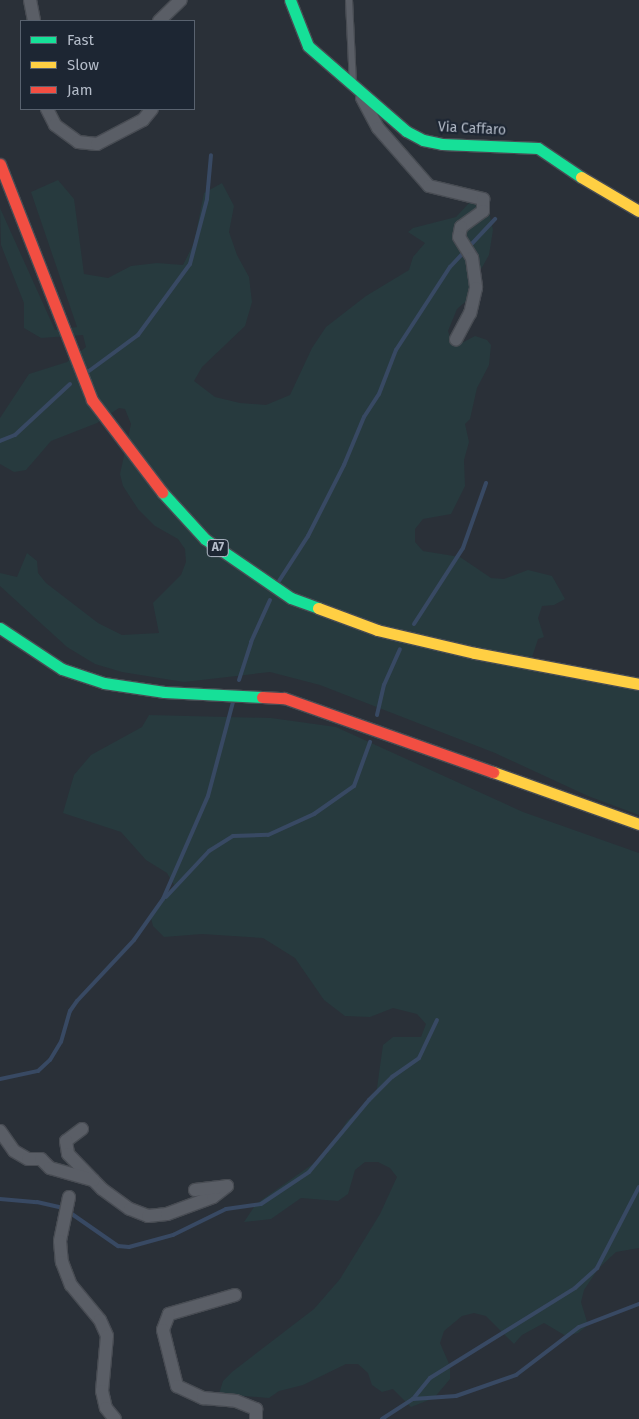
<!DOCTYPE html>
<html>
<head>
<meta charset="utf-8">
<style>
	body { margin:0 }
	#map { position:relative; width:639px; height:1419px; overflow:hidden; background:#2a3038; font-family:"Fira Sans",sans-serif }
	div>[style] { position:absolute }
	.green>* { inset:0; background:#273a3e }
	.stream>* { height:4px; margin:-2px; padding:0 2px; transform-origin:2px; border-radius:2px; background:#384963 }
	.roads { filter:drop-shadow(1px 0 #484c53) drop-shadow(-1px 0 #484c53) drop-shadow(0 1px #484c53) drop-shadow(0 -1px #484c53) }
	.lane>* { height:6px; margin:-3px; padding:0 3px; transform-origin:3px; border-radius:3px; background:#5a5e66 }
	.street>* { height:12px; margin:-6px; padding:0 6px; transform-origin:6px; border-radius:6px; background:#5a5e66 }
	.fast>* { height:11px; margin:-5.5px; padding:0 5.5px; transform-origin:5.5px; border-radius:5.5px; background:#16e098 }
	.slow>* { height:11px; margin:-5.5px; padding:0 5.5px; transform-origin:5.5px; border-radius:5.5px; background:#ffcf43 }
	.jam>* { height:11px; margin:-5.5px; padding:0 5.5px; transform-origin:5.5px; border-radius:5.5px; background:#f24e42 }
	span { translate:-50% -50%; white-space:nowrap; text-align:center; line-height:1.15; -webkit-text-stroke:4.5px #1d2633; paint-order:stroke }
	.shield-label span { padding:1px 4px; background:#1d2633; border:1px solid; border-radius:4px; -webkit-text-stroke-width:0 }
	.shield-label { font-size:12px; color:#b4bcc9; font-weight:700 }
	.street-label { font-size:14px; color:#b4bcc9 }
	.legend { position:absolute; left:20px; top:20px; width:175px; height:90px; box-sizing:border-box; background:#1d2633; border:1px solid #59626f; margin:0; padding:6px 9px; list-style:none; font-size:15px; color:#b4bcc9 }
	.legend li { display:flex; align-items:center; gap:10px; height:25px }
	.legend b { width:25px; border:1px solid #59626f }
</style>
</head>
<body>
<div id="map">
	<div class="green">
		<div style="clip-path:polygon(58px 180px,74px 199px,84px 274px,108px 278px,131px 266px,157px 263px,183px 265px,194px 243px,204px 193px,222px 183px,234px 206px,229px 232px,237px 255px,249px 277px,252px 302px,245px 326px,202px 367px,194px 381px,215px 397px,240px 403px,266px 405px,290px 395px,312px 348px,326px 327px,366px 296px,409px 270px,413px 257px,425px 243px,408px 232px,413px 228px,456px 217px,470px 202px,489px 212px,493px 230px,489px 255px,480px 271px,479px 290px,457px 309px,448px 331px,452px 343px,458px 345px,475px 336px,487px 340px,491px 345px,489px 365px,477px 388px,470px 419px,465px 424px,469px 442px,464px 460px,465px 486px,451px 514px,423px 519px,415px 529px,415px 542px,423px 551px,460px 557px,491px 578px,504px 579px,528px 570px,552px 576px,565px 599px,554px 605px,542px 606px,538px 618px,544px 637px,538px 639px,531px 660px,639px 689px,639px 815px,588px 796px,495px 753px,320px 685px,270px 672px,184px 682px,122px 672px,95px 664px,67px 647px,0 586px,0 573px,17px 577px,27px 553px,37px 561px,38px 573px,46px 583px,98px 623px,122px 635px,159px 633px,153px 603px,181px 575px,186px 562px,185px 549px,178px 539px,155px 526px,138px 509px,123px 486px,120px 474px,131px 424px,125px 409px,119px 408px,97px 423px,51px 441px,26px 470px,14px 472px,0 464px,0 418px,29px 374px,67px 362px,86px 347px,83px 335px,41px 338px,24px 328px,24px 303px,1px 245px,0 208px,55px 330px,77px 327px,31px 192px)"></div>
		<div style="clip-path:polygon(149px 715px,271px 718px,336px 727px,523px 812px,639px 853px,639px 1248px,616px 1252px,598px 1269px,584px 1290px,581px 1302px,588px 1325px,578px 1333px,566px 1336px,544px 1323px,522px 1335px,514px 1344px,486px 1316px,474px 1313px,462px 1316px,444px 1331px,440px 1343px,450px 1366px,450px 1379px,434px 1398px,411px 1407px,393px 1389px,382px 1392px,372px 1385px,368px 1373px,358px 1364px,346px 1364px,303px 1385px,279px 1391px,269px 1398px,219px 1394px,223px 1381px,232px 1372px,314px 1309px,340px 1279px,380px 1214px,397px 1177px,390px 1168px,378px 1162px,365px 1162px,355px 1170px,348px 1194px,338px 1201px,301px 1198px,271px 1219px,244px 1222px,256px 1204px,327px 1154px,347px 1121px,376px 1095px,383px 1045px,393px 1037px,421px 1037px,426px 1024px,417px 1014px,393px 1008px,370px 1017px,345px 1016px,324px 1000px,295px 958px,263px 938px,202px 934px,164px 937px,153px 926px,150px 914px,174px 885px,167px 873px,146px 860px,121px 832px,63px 813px,74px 775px,91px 755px,142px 727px)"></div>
	</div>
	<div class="stream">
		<div style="left:89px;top:371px;width:61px;rotate:-36.3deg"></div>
		<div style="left:138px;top:335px;width:88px;rotate:-53.8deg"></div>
		<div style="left:190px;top:264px;width:67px;rotate:-75.3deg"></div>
		<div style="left:207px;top:199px;width:44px;rotate:-84.8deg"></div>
		<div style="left:0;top:441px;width:16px;rotate:-22deg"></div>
		<div style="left:15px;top:435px;width:75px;rotate:-42.8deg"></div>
		<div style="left:279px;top:581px;width:54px;rotate:-57.2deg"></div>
		<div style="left:308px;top:536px;width:80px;rotate:-63.1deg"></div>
		<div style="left:344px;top:465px;width:52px;rotate:-67.4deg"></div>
		<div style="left:364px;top:417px;width:27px;rotate:-57deg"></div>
		<div style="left:379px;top:394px;width:47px;rotate:-68.9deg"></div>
		<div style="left:396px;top:350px;width:99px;rotate:-57deg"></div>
		<div style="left:450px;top:267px;width:66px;rotate:-46.8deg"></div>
		<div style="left:414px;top:624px;width:90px;rotate:-57.2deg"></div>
		<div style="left:463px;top:548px;width:69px;rotate:-70.5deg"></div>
		<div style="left:239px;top:680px;width:40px;rotate:-72deg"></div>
		<div style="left:251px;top:642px;width:46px;rotate:-65.7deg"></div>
		<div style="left:377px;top:715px;width:31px;rotate:-77deg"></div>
		<div style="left:384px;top:685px;width:39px;rotate:-66deg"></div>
		<div style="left:166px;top:897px;width:63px;rotate:-46.9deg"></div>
		<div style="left:209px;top:851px;width:28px;rotate:-32deg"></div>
		<div style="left:233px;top:836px;width:35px;rotate:-2deg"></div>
		<div style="left:268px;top:835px;width:51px;rotate:-24.5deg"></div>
		<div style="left:314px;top:814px;width:49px;rotate:-35deg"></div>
		<div style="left:354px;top:786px;width:47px;rotate:-70deg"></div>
		<div style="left:0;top:1079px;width:39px;rotate:-12deg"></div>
		<div style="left:38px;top:1071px;width:16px;rotate:-43deg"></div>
		<div style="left:50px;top:1060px;width:21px;rotate:-59deg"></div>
		<div style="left:61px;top:1042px;width:32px;rotate:-74deg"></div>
		<div style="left:70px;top:1011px;width:12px;rotate:-55deg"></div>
		<div style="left:77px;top:1001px;width:83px;rotate:-46.9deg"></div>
		<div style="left:134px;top:940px;width:50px;rotate:-54.7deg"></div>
		<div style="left:163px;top:899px;width:112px;rotate:-66.4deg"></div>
		<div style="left:208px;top:796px;width:97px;rotate:-75.1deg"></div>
		<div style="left:0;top:1199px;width:37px;rotate:5deg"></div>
		<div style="left:37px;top:1202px;width:27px;rotate:13deg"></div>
		<div style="left:69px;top:1212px;width:60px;rotate:34.8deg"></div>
		<div style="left:118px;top:1246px;width:11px;rotate:5deg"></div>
		<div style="left:129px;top:1247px;width:46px;rotate:-15.3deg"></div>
		<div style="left:173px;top:1235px;width:59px;rotate:-26.1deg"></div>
		<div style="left:226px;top:1209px;width:35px;rotate:-8deg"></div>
		<div style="left:261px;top:1204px;width:58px;rotate:-33.7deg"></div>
		<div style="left:309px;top:1172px;width:94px;rotate:-50.2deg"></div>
		<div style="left:369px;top:1100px;width:33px;rotate:-45deg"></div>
		<div style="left:392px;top:1077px;width:33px;rotate:-35deg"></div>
		<div style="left:419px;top:1058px;width:42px;rotate:-64.7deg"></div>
		<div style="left:413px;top:1399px;width:27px;rotate:-51deg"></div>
		<div style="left:430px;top:1378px;width:171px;rotate:-31.8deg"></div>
		<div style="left:575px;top:1288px;width:30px;rotate:-42deg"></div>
		<div style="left:597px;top:1268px;width:91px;rotate:-62.6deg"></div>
		<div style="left:382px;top:1419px;width:37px;rotate:-33deg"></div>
		<div style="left:413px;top:1399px;width:43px;rotate:-4deg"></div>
		<div style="left:456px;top:1396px;width:64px;rotate:-19.3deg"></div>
		<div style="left:516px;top:1375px;width:79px;rotate:-37.3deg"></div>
		<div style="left:579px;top:1327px;width:64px;rotate:-21deg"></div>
	</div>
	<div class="roads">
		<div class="lane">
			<div style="left:349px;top:0;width:86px;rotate:87.3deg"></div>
		</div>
		<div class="street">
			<div style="left:30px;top:0;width:21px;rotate:79deg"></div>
			<div style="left:159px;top:21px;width:30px;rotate:-44deg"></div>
			<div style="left:362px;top:98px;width:34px;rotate:62deg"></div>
			<div style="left:378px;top:128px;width:77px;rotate:48.7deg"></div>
			<div style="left:429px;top:186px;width:56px;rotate:13.5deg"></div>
			<div style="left:483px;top:199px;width:12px;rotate:90deg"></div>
			<div style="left:483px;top:211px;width:27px;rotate:144deg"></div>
			<div style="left:461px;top:227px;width:10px;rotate:101deg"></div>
			<div style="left:459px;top:237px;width:25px;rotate:58deg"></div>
			<div style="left:472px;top:258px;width:30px;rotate:82deg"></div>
			<div style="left:476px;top:288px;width:26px;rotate:103deg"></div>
			<div style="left:470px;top:313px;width:30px;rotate:118deg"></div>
			<div style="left:47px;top:109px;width:18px;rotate:63deg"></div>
			<div style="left:55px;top:125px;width:29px;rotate:36deg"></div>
			<div style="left:78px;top:142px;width:19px;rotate:6deg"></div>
			<div style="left:97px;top:144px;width:52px;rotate:-27.6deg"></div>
			<div style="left:143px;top:120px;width:14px;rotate:-51deg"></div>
			<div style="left:82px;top:1129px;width:20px;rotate:143deg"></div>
			<div style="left:66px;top:1141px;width:13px;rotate:81deg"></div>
			<div style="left:68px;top:1154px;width:49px;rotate:45.8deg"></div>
			<div style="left:102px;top:1189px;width:34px;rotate:36deg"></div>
			<div style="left:130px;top:1209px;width:19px;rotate:21deg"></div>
			<div style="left:148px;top:1216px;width:19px;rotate:-6deg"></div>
			<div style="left:167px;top:1214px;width:49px;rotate:-20.3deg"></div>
			<div style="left:213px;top:1197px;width:18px;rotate:-38deg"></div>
			<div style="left:0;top:1131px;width:24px;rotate:55deg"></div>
			<div style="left:14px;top:1151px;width:16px;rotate:30deg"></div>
			<div style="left:28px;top:1159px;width:13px"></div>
			<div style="left:41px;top:1159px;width:13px;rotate:45deg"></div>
			<div style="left:50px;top:1168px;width:45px;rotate:15.6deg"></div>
			<div style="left:195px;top:1190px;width:32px;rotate:-7deg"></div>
			<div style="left:69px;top:1197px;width:45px;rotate:101.6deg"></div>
			<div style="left:60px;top:1241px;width:21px;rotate:85deg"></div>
			<div style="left:62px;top:1262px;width:25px;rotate:69deg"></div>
			<div style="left:71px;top:1285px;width:45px;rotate:50.4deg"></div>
			<div style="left:100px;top:1320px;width:17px;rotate:66deg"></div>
			<div style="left:107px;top:1336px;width:55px;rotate:95.2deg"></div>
			<div style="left:102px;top:1391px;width:17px;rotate:77deg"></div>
			<div style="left:106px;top:1408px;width:14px;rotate:51deg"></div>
			<div style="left:235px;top:1295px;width:69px;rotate:163.9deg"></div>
			<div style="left:169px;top:1314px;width:17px;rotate:111deg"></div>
			<div style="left:163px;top:1330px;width:58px;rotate:76deg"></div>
			<div style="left:177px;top:1386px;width:29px;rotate:25deg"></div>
			<div style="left:203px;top:1398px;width:33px;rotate:5deg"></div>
			<div style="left:236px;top:1401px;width:22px;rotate:22deg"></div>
			<div style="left:256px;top:1409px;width:10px;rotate:90deg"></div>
		</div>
		<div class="fast">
			<div style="left:290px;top:0;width:49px;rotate:68.6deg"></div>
			<div style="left:308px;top:46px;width:130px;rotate:40.9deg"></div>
			<div style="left:406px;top:131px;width:19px;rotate:28deg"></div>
			<div style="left:423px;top:140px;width:19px;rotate:12deg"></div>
			<div style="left:442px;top:144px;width:96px;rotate:2.4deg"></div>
			<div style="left:538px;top:148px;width:52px;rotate:34deg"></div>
			<div style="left:162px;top:492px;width:64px;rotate:47.5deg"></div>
			<div style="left:205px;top:539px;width:104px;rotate:34.5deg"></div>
			<div style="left:291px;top:598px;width:29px;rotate:20deg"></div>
			<div style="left:0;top:628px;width:74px;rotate:33.5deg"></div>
			<div style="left:62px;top:669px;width:44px;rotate:18.4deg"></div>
			<div style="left:104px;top:683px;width:61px;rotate:8.5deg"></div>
			<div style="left:164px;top:692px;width:98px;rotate:2.9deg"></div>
		</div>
		<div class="slow">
			<div style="left:581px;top:177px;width:67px;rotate:30.4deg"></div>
			<div style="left:318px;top:608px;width:63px;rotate:20.4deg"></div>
			<div style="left:377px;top:630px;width:101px;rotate:13.2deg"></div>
			<div style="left:475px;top:653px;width:167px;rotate:10.7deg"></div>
			<div style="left:493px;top:772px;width:155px;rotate:19.6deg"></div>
		</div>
		<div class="jam">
			<div style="left:0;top:164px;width:253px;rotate:68.7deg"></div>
			<div style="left:92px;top:400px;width:116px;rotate:52.7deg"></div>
			<div style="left:262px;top:697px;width:22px;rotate:3deg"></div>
			<div style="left:284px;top:698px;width:222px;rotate:19.5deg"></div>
		</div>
	</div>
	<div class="shield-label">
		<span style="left:218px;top:548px">A7</span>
	</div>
	<div class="street-label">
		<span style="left:472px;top:129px;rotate:3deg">Via Caffaro</span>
	</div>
	<ul class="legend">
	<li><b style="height:6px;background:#16e098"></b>Fast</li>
	<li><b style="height:6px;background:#ffcf43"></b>Slow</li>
	<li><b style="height:6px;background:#f24e42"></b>Jam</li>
	</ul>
</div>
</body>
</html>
